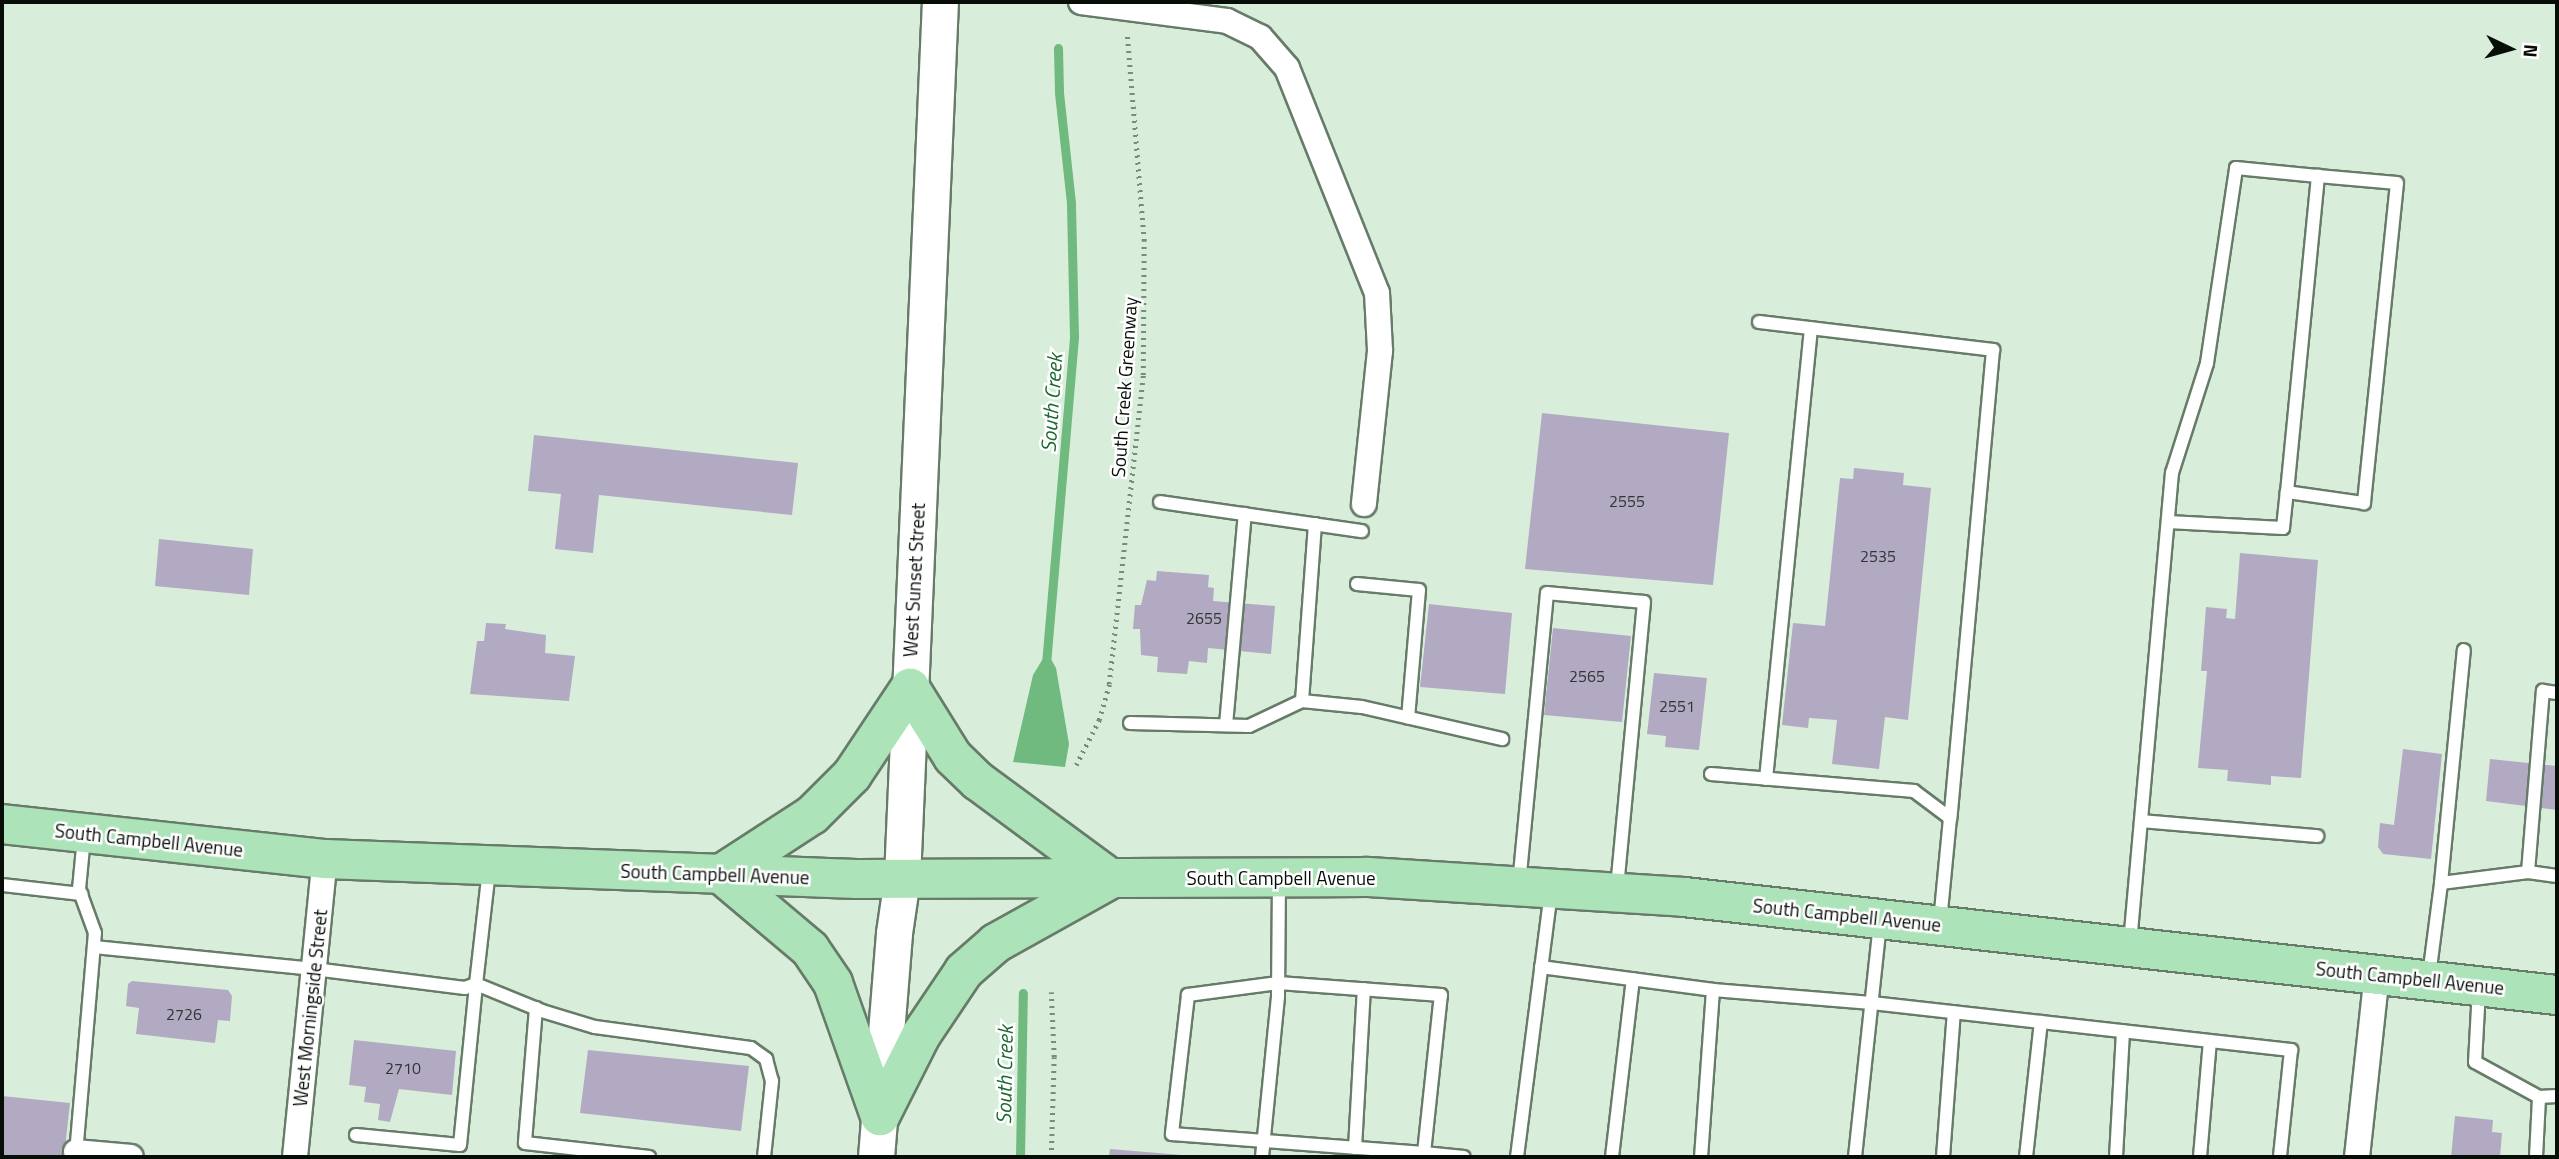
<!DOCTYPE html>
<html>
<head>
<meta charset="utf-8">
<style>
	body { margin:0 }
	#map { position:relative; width:2559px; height:1159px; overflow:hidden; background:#d8eedb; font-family:"Titillium Web",sans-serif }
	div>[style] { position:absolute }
	.water>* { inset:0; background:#70b97f }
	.stream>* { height:9px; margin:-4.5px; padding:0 4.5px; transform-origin:4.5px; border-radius:4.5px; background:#70b97f }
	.building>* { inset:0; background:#b2aac2 }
	.path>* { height:4.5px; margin-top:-2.25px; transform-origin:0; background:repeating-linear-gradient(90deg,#7a8a7d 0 2px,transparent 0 7px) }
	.roads { filter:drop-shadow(2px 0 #677b69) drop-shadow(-2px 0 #677b69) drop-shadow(0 2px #677b69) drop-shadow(0 -2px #677b69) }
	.service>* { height:12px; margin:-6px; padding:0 6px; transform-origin:6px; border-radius:6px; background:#fff }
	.minor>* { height:24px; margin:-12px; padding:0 12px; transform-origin:12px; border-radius:12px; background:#fff }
	.secondary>* { height:35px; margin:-17.5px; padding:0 17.5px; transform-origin:17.5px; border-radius:17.5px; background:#fff }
	.primary>* { height:38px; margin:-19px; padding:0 19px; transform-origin:19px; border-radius:19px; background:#ade3b9 }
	span { translate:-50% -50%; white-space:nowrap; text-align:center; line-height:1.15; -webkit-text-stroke:5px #fff; paint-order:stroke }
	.number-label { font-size:16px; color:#323536 }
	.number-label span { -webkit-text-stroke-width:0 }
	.street-label { font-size:19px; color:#070e08 }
	.water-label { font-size:21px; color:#1b6832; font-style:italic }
	.frame { position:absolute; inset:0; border:4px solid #070e08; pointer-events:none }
	.north { position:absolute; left:2475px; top:14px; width:70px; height:70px; -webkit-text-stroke:5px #fff; paint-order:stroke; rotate:95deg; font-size:19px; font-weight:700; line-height:28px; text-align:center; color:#070e08 }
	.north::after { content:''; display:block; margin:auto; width:24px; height:32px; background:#070e08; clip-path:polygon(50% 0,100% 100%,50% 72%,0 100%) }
</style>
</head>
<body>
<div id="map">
	<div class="water">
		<div style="clip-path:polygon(1047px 652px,1056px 668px,1069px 744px,1065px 767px,1013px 762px,1033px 675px)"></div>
	</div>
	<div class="stream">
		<div style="left:1046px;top:664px;width:328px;rotate:-85.1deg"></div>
		<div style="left:1074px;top:337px;width:134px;rotate:-91.3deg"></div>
		<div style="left:1071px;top:203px;width:112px;rotate:-96.2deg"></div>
		<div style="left:1059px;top:92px;width:44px;rotate:-91.3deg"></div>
		<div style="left:1020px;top:1157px;width:164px;rotate:-89deg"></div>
	</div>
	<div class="building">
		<div style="clip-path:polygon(1542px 413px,1729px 433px,1713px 585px,1525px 569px)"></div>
		<div style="clip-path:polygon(534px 435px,798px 463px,792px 515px,599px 495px,593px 553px,555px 549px,561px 494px,528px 491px)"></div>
		<div style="clip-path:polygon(1854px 468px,1904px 473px,1903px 485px,1931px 488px,1908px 720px,1885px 717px,1879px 769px,1832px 764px,1837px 720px,1809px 718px,1808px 728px,1782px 725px,1793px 623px,1825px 626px,1840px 478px,1853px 479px)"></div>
		<div style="clip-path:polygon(159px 539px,253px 549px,249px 595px,155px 586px)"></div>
		<div style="clip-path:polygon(2240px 553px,2318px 560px,2301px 778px,2271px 776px,2271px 785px,2227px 781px,2228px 770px,2198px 768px,2207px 671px,2201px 671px,2206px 607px,2227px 609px,2226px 618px,2235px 619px)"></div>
		<div style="clip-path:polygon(1157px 571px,1209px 575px,1208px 587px,1214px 588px,1213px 601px,1275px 606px,1271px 654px,1208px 648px,1207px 663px,1189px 661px,1187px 674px,1157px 672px,1158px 657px,1141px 655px,1140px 629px,1133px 629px,1135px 605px,1141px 605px,1147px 580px,1156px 581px)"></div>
		<div style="clip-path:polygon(1429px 604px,1512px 613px,1505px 694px,1420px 687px)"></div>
		<div style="clip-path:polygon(486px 623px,506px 624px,505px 629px,546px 635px,545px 653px,575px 656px,569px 701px,470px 694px,477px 641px,484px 641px)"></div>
		<div style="clip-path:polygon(1553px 628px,1631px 636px,1622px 722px,1544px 715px)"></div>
		<div style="clip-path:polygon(1654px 673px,1707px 678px,1699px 750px,1665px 747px,1666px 736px,1647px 734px)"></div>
		<div style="clip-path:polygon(2403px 749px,2442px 754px,2431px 859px,2383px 854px,2378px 847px,2380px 823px,2394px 825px)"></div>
		<div style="clip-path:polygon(2490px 759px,2557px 766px,2557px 810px,2486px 801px)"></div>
		<div style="clip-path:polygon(132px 981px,228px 990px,232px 996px,230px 1021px,218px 1020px,215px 1043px,136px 1034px,139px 1008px,126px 1006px,128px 984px)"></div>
		<div style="clip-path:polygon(354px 1040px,456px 1051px,452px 1095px,399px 1089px,390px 1122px,378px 1120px,380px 1104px,364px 1102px,366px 1087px,349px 1085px)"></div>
		<div style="clip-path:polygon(588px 1050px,749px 1066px,741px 1131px,580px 1113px)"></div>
		<div style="clip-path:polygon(2px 1096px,70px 1103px,64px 1157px,2px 1157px)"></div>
		<div style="clip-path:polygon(2455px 1116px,2493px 1120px,2492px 1132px,2502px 1133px,2500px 1157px,2451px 1157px)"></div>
		<div style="clip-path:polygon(1110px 1149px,1182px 1155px,1182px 1157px,1109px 1157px)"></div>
	</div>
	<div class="path">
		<div style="left:1076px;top:765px;width:51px;rotate:-62.9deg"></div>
		<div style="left:1099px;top:720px;width:37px;rotate:-74deg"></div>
		<div style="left:1109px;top:684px;width:311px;rotate:-83.7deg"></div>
		<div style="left:1143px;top:375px;width:134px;rotate:-89.6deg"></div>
		<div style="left:1144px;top:241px;width:208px;rotate:-94.7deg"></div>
		<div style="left:1051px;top:1157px;width:100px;rotate:-88.3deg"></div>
		<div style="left:1054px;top:1057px;width:65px;rotate:-92.6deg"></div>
	</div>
	<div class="roads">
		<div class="service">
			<div style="left:1759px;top:322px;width:236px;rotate:6.8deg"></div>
			<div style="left:1993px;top:350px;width:470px;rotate:95.2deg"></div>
			<div style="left:1160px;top:502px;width:204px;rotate:8.2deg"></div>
			<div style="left:2168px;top:522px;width:115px;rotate:3deg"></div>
			<div style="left:2283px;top:528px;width:36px;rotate:-84deg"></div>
			<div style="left:1315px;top:524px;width:177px;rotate:94.2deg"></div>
			<div style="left:1302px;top:701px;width:60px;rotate:5.7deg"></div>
			<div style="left:1362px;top:707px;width:144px;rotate:12.9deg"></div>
			<div style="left:1357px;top:584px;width:62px;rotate:5.5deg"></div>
			<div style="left:1419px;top:590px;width:128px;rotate:94.9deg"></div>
			<div style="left:1130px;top:723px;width:119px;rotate:1.4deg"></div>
			<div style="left:1249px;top:726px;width:59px;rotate:-25.3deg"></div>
			<div style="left:1226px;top:725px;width:212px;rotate:-84.9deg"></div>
			<div style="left:1711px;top:774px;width:204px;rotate:4.8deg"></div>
			<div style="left:1914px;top:791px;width:45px;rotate:36.9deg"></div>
			<div style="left:1950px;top:818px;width:104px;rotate:95.5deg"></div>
			<div style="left:1766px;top:779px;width:453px;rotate:-84.3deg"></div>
			<div style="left:2141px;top:821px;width:177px;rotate:4.9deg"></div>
			<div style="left:2528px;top:872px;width:182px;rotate:-85.3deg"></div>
			<div style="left:2543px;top:691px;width:14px;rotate:8deg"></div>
			<div style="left:2441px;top:883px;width:234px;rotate:-84.4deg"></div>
			<div style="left:1519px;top:884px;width:292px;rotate:-84.5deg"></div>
			<div style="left:1547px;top:593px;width:97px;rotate:5.3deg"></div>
			<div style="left:1644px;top:602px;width:288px;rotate:95.4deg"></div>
			<div style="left:2px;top:885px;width:80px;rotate:6.5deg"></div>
			<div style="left:2130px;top:943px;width:472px;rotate:-84.9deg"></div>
			<div style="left:2172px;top:473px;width:115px;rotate:-72.3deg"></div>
			<div style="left:2207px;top:363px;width:197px;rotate:-81.5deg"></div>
			<div style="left:2236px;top:168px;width:82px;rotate:5.6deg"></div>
			<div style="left:2318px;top:176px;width:79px;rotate:5.1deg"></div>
			<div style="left:2397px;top:183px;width:322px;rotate:95.9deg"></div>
			<div style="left:2364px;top:503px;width:78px;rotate:-171.9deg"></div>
			<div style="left:2287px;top:492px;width:318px;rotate:-84.4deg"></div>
			<div style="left:94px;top:947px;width:221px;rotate:5.7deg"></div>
			<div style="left:314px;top:969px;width:152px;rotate:7.2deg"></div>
			<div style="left:465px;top:988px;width:12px;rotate:-20deg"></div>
			<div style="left:476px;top:984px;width:115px;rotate:-83.5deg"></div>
			<div style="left:1541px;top:967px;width:174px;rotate:7.6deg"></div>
			<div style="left:1713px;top:990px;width:167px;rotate:94.1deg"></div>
			<div style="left:2429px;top:976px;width:94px;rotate:-82.6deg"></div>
			<div style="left:2441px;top:883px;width:88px;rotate:-7.2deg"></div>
			<div style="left:2528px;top:872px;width:29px;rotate:8deg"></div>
			<div style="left:2479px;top:989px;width:73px;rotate:93.1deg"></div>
			<div style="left:2475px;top:1062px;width:73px;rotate:28.7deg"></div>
			<div style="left:1713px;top:990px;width:159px;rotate:4.7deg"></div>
			<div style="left:1871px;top:1003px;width:423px;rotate:6.4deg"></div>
			<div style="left:2291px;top:1050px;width:108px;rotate:95.9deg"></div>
			<div style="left:536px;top:1008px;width:135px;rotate:94.7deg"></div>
			<div style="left:525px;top:1143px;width:125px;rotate:6.4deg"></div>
			<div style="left:356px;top:1135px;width:104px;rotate:5.5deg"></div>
			<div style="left:460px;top:1145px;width:162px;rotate:-84.3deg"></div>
			<div style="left:476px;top:984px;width:71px;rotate:22.2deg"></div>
			<div style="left:542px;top:1011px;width:55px;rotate:16.8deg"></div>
			<div style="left:595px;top:1027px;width:157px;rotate:7.7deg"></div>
			<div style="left:751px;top:1048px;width:19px;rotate:36deg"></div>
			<div style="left:766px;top:1059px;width:23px;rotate:75deg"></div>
			<div style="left:772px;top:1081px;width:76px;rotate:96deg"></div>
			<div style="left:1355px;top:1148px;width:159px;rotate:-86.8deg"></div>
			<div style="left:76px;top:1154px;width:222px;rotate:-85.1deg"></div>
			<div style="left:95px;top:933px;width:47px;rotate:-110deg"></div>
			<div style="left:79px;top:889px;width:52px;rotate:-84.5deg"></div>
			<div style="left:1262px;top:1157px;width:162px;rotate:-84.3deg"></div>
			<div style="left:1278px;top:996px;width:115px;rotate:-89.5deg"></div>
			<div style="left:1424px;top:1157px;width:4px;rotate:-90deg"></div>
			<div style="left:1424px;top:1153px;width:159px;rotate:-83.9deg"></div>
			<div style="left:1441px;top:995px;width:163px;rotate:-175.8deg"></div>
			<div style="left:1278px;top:983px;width:91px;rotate:172.4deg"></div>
			<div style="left:1188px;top:995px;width:140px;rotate:96.6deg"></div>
			<div style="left:1172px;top:1134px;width:253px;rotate:4.3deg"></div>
			<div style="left:1424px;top:1153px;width:40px;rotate:5.7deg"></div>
			<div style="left:1517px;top:1157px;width:266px;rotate:-82.7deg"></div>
			<div style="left:1612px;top:1157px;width:179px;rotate:-83.3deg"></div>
			<div style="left:1855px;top:1157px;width:234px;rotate:-83.9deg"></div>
			<div style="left:1943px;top:1157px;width:145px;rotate:-85.7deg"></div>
			<div style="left:2026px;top:1157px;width:136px;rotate:-83.7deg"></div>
			<div style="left:2116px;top:1157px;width:126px;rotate:-86.8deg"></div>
			<div style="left:2200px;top:1157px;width:116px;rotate:-85.1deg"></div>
			<div style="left:2536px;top:1157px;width:60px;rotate:-87.1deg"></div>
			<div style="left:2539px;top:1097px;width:18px;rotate:-3deg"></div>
		</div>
		<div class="minor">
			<div style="left:1081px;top:2px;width:147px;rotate:7.4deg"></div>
			<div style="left:1227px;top:21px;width:37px;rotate:26deg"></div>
			<div style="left:1260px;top:37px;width:41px;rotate:48.9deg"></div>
			<div style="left:1287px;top:68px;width:242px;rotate:68.2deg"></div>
			<div style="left:1377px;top:293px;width:58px;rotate:87deg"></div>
			<div style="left:1380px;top:351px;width:154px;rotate:96deg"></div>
			<div style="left:76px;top:1152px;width:55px;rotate:5.2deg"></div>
			<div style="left:295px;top:1157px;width:300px;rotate:-84.3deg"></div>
			<div style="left:2357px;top:1157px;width:184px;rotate:-83.8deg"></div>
		</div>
		<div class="secondary">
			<div style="left:876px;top:1157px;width:225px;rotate:-85.4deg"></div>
			<div style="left:894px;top:933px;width:56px;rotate:-81.7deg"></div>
			<div style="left:902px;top:878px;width:877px;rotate:-87.52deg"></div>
		</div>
		<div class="primary">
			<div style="left:910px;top:688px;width:81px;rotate:58.1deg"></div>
			<div style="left:953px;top:757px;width:35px;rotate:44deg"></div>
			<div style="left:978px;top:781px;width:165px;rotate:36.4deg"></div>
			<div style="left:1111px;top:879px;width:132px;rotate:150.9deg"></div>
			<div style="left:996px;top:943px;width:43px;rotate:138.8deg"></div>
			<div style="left:964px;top:971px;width:77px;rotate:123.9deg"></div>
			<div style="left:921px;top:1035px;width:91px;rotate:116.8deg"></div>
			<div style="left:880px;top:1116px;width:141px;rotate:-109.5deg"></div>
			<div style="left:833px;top:983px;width:41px;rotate:-124.1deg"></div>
			<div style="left:810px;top:949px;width:116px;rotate:-139.9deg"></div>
			<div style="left:721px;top:874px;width:108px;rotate:-33deg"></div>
			<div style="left:812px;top:815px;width:57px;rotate:-45deg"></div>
			<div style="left:852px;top:775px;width:105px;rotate:-56.3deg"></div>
			<div style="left:2px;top:824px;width:325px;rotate:6.2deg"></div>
			<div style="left:325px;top:859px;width:532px;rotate:2.15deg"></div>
			<div style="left:857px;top:879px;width:511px;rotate:-0.22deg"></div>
			<div style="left:1368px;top:877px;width:317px;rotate:3.6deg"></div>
			<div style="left:1684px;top:897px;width:878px;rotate:6.41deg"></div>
		</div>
	</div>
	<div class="number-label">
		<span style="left:1627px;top:501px">2555</span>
		<span style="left:1878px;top:556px">2535</span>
		<span style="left:1204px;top:618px">2655</span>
		<span style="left:1587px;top:676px">2565</span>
		<span style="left:1677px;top:706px">2551</span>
		<span style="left:184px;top:1014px">2726</span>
		<span style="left:403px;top:1068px">2710</span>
	</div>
	<div class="street-label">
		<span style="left:1124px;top:387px;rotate:-86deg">South Creek Greenway</span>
		<span style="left:914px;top:580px;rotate:-87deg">West Sunset Street</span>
		<span style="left:149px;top:840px;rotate:6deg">South Campbell Avenue</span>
		<span style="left:715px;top:874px;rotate:2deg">South Campbell Avenue</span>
		<span style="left:1281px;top:878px">South Campbell Avenue</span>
		<span style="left:1847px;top:915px;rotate:6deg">South Campbell Avenue</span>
		<span style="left:2410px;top:978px;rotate:6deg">South Campbell Avenue</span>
		<span style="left:310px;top:1008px;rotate:-84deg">West Morningside Street</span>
	</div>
	<div class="water-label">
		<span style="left:1051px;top:403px;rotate:-86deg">South Creek</span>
		<span style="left:1004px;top:1075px;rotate:-89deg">South Creek</span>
	</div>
	<div class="frame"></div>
	<div class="north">N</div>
</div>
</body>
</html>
